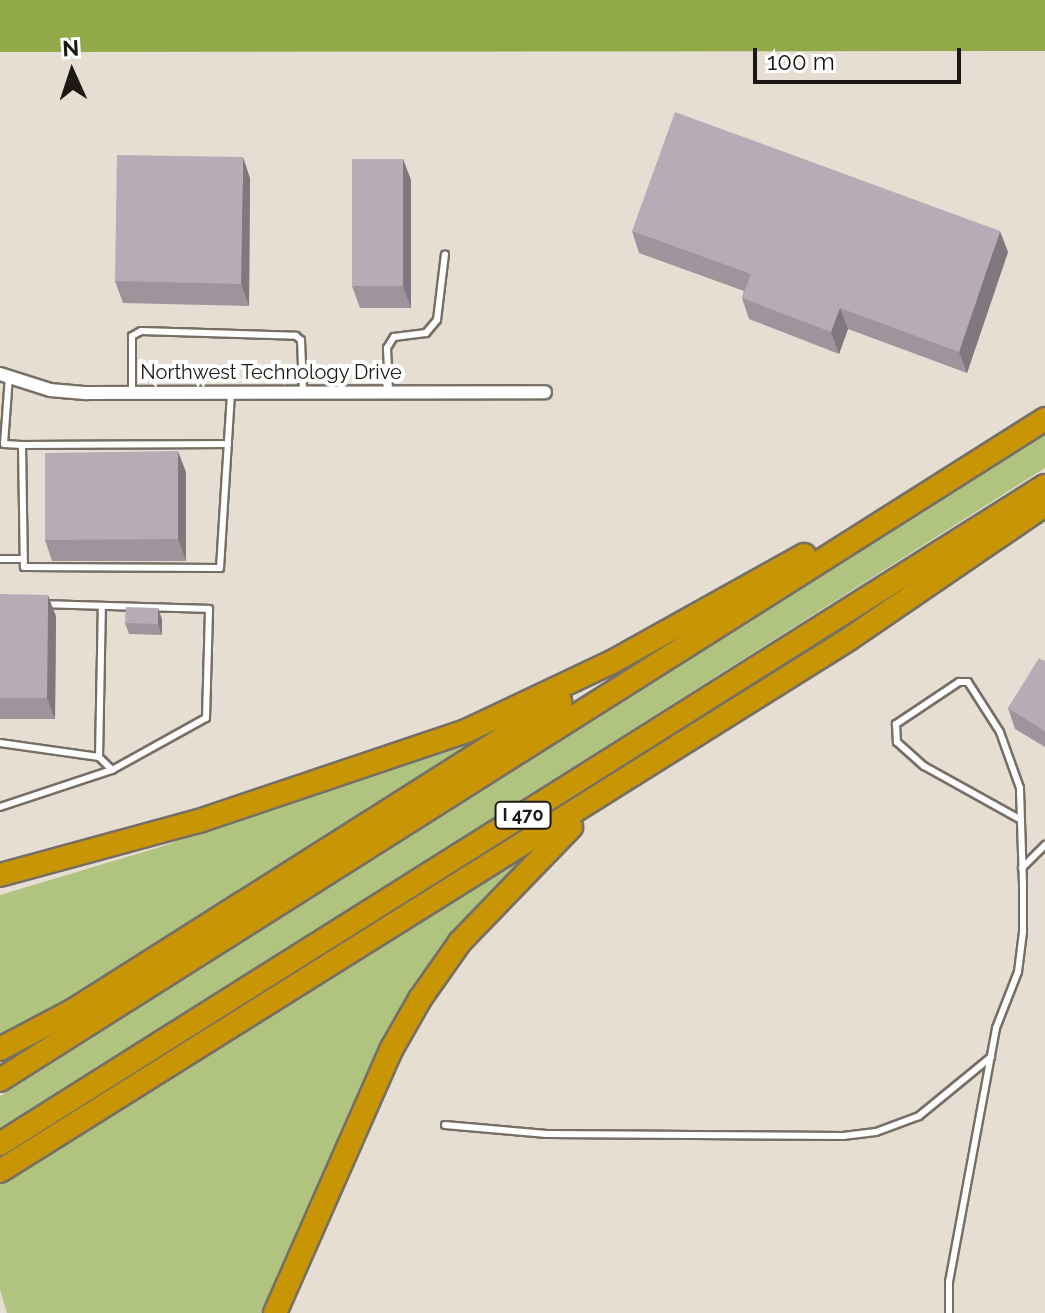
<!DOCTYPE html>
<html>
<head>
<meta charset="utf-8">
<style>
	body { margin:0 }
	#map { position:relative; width:1045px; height:1313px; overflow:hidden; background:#e7ded3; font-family:Raleway,sans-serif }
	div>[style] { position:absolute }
	.green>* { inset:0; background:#b0c480 }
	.forest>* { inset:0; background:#91a948 }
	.roads { filter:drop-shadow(2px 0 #776f65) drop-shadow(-2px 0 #776f65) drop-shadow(0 2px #776f65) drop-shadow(0 -2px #776f65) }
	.lane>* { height:6px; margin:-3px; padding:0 3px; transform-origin:3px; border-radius:3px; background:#fff }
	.street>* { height:12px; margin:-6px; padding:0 6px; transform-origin:6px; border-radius:6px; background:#fff }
	.highway>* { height:22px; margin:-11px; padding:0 11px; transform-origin:11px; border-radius:11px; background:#c89605 }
	.wall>* { inset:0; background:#9d949c }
	.shaded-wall>* { inset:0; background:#80787f }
	.building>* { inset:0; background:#b7acb5 }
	span { translate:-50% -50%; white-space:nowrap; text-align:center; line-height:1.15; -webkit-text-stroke:8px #fff; paint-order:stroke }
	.shield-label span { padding:2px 6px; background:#fff; border:2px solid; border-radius:6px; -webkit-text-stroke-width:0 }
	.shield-label { font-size:18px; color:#1c1915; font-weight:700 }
	.street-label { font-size:20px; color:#1c1915 }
	.north { position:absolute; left:32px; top:32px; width:80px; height:80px; -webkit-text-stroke:6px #fff; paint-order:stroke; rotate:357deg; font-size:22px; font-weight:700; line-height:32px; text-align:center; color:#1c1915 }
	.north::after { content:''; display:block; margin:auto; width:28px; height:36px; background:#1c1915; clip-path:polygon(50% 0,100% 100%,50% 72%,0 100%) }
	.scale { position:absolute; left:753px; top:48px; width:208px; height:36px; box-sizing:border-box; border:4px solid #1c1915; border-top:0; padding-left:10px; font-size:24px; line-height:28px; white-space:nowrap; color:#1c1915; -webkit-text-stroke:6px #fff; paint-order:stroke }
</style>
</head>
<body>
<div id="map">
	<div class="green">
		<div style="clip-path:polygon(1045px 435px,1045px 468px,0 1130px,0 1096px)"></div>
		<div style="clip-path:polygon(493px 728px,381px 802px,0 1041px,0 895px,160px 847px)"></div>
		<div style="clip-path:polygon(538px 844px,463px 924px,393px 1027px,364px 1079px,306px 1221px,261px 1313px,7px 1313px,0 1290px,0 1183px)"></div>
	</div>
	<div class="forest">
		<div style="clip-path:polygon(0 0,1045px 0,1045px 51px,0 52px)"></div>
	</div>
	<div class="roads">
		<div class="lane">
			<div style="left:9px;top:376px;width:68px;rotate:94.2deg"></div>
			<div style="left:4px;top:444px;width:18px;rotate:3deg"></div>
			<div style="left:22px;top:445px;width:122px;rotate:89.1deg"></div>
			<div style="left:24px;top:567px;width:196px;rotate:0.3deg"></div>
			<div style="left:220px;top:568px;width:176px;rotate:-86.4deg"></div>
			<div style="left:389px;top:391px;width:43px;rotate:-92.7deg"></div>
			<div style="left:387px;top:348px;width:13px;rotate:-58deg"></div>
			<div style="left:394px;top:337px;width:32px;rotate:-7deg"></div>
			<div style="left:426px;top:333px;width:17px;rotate:-50deg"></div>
			<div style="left:437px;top:320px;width:66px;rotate:-83.1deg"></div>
			<div style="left:132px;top:393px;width:57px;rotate:-90deg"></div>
			<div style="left:132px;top:336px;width:10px;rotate:-29deg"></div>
			<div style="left:141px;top:331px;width:155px;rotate:1.8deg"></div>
			<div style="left:296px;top:336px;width:6px;rotate:39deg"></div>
			<div style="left:301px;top:340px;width:51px;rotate:87.8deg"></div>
			<div style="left:22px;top:445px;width:206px;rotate:-0.3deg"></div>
			<div style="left:0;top:559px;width:23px"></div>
			<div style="left:0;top:743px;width:100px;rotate:8deg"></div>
			<div style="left:99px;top:757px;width:18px;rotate:45deg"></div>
			<div style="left:99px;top:757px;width:151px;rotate:-88.9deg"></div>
			<div style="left:0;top:807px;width:118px;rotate:-18.3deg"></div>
			<div style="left:112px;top:770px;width:107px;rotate:-29deg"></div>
			<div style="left:206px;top:718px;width:109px;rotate:-88.4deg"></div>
			<div style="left:209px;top:609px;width:166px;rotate:-178.3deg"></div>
			<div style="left:1022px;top:868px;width:33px;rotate:-45deg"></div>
			<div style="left:445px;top:1125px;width:102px;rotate:5deg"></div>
			<div style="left:547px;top:1134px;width:296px;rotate:0.4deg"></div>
			<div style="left:843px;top:1136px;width:33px;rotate:-7deg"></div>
			<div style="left:876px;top:1132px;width:46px;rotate:-20.4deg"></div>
			<div style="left:919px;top:1116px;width:93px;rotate:-39.3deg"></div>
			<div style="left:949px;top:1313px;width:31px;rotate:-90deg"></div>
			<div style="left:949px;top:1282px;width:258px;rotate:-79.5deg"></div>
			<div style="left:996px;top:1028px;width:60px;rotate:-68.6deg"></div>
			<div style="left:1018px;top:972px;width:40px;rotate:-82.9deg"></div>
			<div style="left:1023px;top:932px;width:47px;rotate:-90deg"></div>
			<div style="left:1023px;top:885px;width:97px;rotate:-91.8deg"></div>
			<div style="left:1020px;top:788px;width:59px;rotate:-109.7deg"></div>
			<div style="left:1000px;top:732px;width:59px;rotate:-122.6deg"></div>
			<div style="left:968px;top:682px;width:9px;rotate:180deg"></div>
			<div style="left:959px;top:682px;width:76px;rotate:146.3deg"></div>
			<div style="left:896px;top:724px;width:18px;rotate:87deg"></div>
			<div style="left:897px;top:742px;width:36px;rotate:42deg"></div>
			<div style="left:924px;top:766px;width:111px;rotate:29.1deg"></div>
		</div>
		<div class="street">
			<div style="left:0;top:374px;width:52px;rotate:17.7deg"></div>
			<div style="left:50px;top:390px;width:37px;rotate:5deg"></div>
			<div style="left:87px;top:393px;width:458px;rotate:-0.1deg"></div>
		</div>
		<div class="highway">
			<div style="left:0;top:875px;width:206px;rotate:-15.2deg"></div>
			<div style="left:199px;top:821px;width:282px;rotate:-18.6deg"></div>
			<div style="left:466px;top:731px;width:161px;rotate:-25.3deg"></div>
			<div style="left:612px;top:662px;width:220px;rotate:-29.1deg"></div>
			<div style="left:0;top:1049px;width:81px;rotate:-27.8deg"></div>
			<div style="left:72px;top:1011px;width:578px;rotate:-32.34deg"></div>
			<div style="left:0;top:1080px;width:1237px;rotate:-32.31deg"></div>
			<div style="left:0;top:1144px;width:1235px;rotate:-32.2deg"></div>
			<div style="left:0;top:1171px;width:1002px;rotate:-32.07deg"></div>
			<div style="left:849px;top:639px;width:237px;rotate:-34.4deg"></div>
			<div style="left:275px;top:1313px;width:287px;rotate:-66.2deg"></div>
			<div style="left:391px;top:1050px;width:59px;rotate:-60.4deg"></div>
			<div style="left:420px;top:999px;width:70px;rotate:-54.9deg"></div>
			<div style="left:460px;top:942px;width:160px;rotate:-46deg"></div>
		</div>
	</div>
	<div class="wall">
		<div style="clip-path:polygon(403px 159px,411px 180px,411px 308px,360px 308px,352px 286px)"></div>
		<div style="clip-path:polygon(250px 178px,249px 306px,123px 303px,115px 281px)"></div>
		<div style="clip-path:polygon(632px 231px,1008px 252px,967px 373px,848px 329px,839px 354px,749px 319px,742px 298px,744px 291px,639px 253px)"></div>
		<div style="clip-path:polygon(186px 472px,186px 561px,52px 561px,45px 540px)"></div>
		<div style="clip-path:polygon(0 594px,56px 616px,55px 719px,0 719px)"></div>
		<div style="clip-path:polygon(162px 619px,162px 635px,129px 634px,125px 623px)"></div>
		<div style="clip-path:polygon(1045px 660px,1045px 747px,1015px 729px,1008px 708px)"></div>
	</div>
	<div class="shaded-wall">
		<div style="clip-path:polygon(243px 157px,250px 178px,249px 306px,241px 284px)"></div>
		<div style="clip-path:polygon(403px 159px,411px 180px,411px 308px,403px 286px)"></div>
		<div style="clip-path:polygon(1000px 231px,1008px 252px,967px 373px,959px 352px)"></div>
		<div style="clip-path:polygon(840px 308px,848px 329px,839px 354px,831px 332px)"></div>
		<div style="clip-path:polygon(178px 451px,186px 472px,186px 561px,178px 539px)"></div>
		<div style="clip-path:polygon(48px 595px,56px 616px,55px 719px,47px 698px)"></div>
		<div style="clip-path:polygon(158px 608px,162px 619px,162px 635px,158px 624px)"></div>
	</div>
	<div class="building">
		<div style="clip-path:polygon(675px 112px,1000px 231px,959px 352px,840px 308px,831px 332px,742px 298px,751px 274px,632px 231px)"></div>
		<div style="clip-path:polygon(117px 155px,243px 157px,241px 284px,115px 281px)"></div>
		<div style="clip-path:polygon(352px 159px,403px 159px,403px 286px,352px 286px)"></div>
		<div style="clip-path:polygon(178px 451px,178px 539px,45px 540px,45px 453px)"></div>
		<div style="clip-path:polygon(0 594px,48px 595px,47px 698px,0 698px)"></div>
		<div style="clip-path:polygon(126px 607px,158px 608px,158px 624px,125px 623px)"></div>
		<div style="clip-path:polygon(1039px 658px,1044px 661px,1045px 660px,1045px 731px,1008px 708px)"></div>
	</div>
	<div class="shield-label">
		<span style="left:523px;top:815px">I 470</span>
	</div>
	<div class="street-label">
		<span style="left:271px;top:372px">Northwest Technology Drive</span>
	</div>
	<div class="north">N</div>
	<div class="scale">100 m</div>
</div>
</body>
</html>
